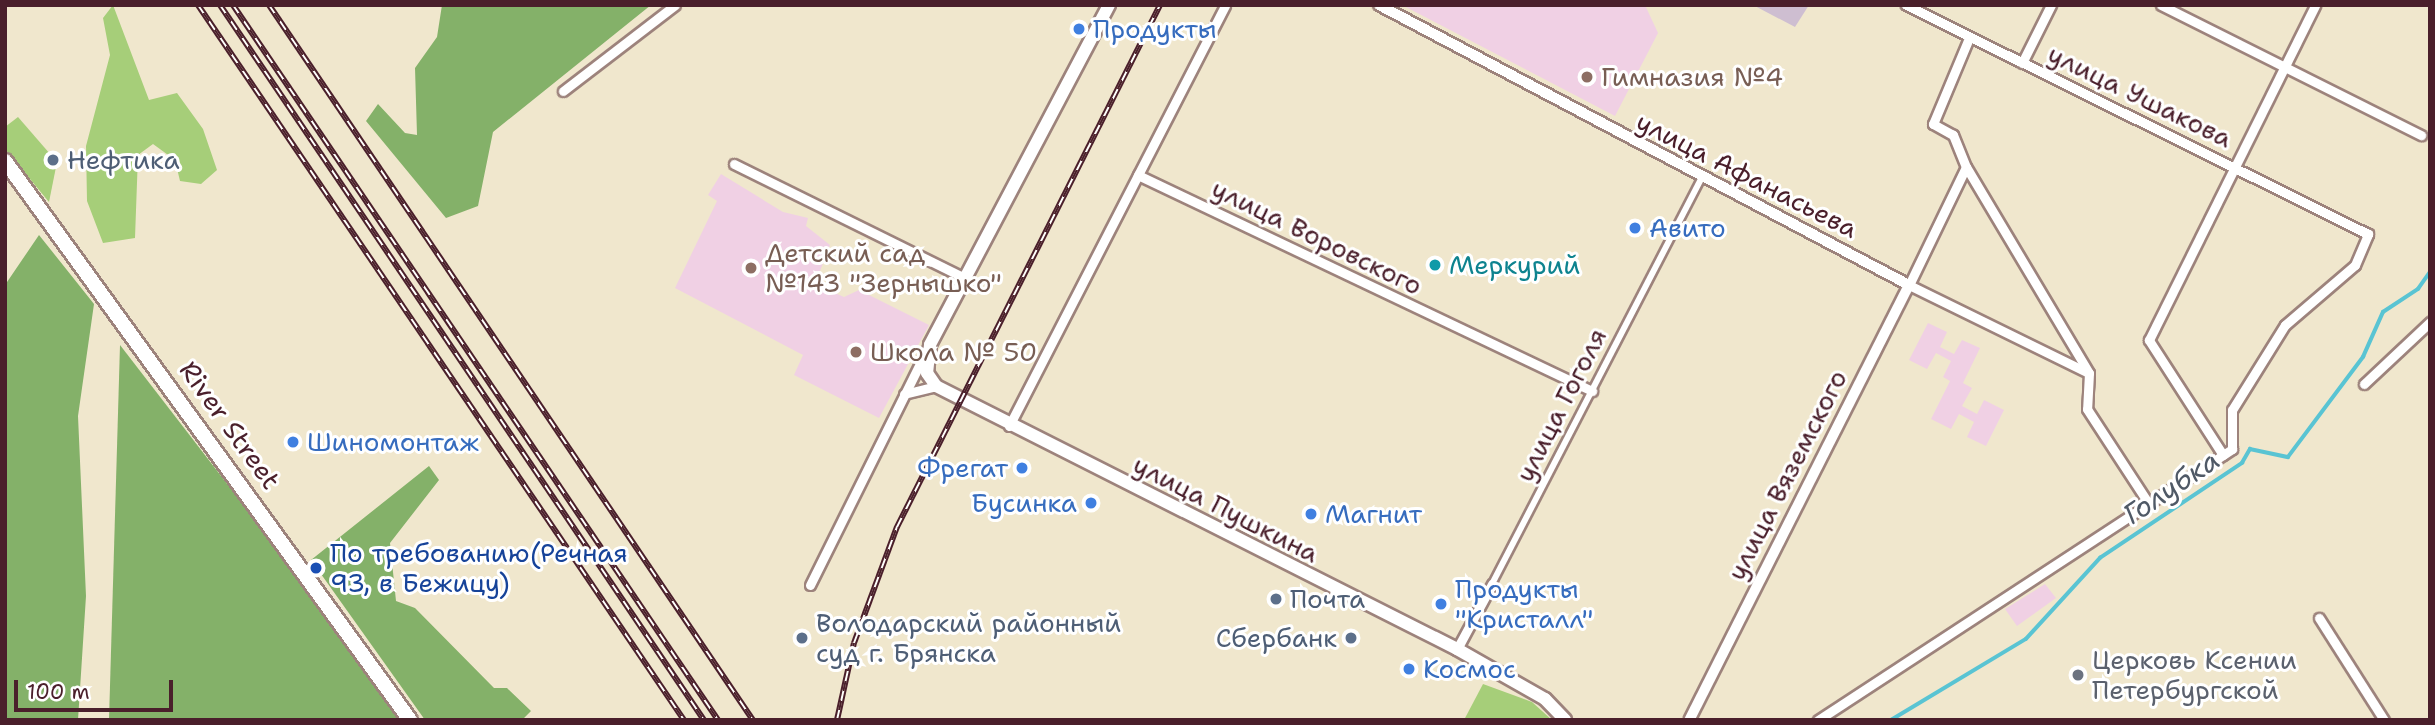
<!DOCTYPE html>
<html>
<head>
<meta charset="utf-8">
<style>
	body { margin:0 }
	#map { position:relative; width:2435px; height:725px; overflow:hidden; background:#f0e7cd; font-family:"Shantell Sans",sans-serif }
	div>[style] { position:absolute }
	.built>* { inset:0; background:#f0d0e4 }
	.industrial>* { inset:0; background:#cebed1 }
	.green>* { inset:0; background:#a6ce79 }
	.forest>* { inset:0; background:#84b169 }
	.stream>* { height:3.5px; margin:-1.75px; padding:0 1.75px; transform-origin:1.75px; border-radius:1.75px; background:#59c4d3 }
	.roads { filter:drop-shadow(2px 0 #9d837c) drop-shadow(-2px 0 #9d837c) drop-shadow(0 2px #9d837c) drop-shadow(0 -2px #9d837c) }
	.pedestrian>* { height:6px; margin:-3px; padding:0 3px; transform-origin:3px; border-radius:3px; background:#fff }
	.minor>* { height:9px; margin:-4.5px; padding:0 4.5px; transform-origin:4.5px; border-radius:4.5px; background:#fff }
	.tertiary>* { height:10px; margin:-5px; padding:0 5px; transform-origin:5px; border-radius:5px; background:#fff }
	.secondary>* { height:12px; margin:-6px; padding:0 6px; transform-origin:6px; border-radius:6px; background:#fff }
	.primary>* { height:14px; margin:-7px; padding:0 7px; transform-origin:7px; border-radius:7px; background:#fff }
	.rail>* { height:6px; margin-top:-3px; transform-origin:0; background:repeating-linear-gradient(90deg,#fff 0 10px,#4a1f2b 0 20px); box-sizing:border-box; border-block:2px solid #4a1f2b }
	.dots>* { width:19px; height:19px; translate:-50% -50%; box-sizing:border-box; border:4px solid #fff; border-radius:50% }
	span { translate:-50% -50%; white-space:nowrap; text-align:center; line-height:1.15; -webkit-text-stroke:6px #fff; paint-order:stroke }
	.shop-label { font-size:26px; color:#366cbe }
	.left { translate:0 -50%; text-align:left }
	.right { translate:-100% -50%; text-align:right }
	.education-label { font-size:26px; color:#785e54 }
	.street-label { font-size:26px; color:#4a1f2b }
	.service-label { font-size:26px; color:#4e5e75 }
	.culture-label { font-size:26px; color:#0d838f }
	.transit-label { font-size:26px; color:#164399 }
	.worship-label { font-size:26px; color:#5b616d }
	.water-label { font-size:28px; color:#4f5966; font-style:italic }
	.frame { position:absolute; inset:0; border:7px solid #4a1f2b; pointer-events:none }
	.scale { position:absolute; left:14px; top:680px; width:159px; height:32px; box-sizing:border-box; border:4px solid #4a1f2b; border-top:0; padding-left:9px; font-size:21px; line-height:24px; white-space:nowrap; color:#4a1f2b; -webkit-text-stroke:5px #fff; paint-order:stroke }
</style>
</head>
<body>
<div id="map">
	<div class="built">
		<div style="clip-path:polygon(1402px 5px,1645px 5px,1658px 33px,1615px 116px)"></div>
		<div style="clip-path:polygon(721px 174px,783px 212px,808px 218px,806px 226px,830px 245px,815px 284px,844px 297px,859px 290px,929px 325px,879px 418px,794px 375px,803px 355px,675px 288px,717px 201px,708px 195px)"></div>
		<div style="clip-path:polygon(1928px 323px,1947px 332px,1940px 347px,1954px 354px,1962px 340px,1980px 348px,1963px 383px,1972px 388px,1962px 406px,1977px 414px,1984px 400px,2004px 410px,1986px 446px,1967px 437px,1974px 422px,1959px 414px,1951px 429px,1931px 419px,1950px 381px,1943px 377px,1951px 361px,1936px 353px,1927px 369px,1909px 360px)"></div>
		<div style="clip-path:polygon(2045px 584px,2056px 598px,2017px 626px,2005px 609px)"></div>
	</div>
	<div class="industrial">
		<div style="clip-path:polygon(1753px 5px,1809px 5px,1795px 27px)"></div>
	</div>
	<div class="green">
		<div style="clip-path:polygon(113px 5px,149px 100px,177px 93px,203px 129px,217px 170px,201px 184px,180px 181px,175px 160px,153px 144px,138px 155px,135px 238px,103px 243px,87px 201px,86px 146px,110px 55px,103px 18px)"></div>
		<div style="clip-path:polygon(18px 117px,57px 162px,49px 202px,5px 149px,5px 127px)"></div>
		<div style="clip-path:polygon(1483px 684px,1532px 702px,1552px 720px,1464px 720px)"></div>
	</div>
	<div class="forest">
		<div style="clip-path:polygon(442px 5px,651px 5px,493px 132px,478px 206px,446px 218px,366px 121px,378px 104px,405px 133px,417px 135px,415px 68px,437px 37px)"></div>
		<div style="clip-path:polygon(39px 235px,94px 304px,78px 416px,86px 596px,78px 720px,5px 720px,5px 285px)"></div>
		<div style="clip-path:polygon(120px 345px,313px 595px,405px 720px,109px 720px)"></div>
		<div style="clip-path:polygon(429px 466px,439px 480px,390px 543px,396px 601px,415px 608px,494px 688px,507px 688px,531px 711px,522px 720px,425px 720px,311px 560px)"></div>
	</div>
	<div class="stream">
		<div style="left:1891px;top:720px;width:157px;rotate:-31deg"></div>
		<div style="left:2026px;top:639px;width:110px;rotate:-47.6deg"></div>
		<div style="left:2100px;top:558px;width:171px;rotate:-33.8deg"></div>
		<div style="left:2242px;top:463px;width:16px;rotate:-60deg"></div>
		<div style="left:2250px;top:449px;width:39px;rotate:12deg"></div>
		<div style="left:2288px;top:457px;width:125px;rotate:-53.1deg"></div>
		<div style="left:2363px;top:357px;width:49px;rotate:-66deg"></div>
		<div style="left:2383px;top:312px;width:42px;rotate:-33.3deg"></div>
		<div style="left:2418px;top:289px;width:21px;rotate:-55deg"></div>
	</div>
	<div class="roads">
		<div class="pedestrian">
			<div style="left:1492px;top:584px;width:456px;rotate:-62.7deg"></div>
		</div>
		<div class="minor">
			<div style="left:2161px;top:5px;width:291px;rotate:26.6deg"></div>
			<div style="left:2022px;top:63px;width:65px;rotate:-63.4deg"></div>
			<div style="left:563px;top:91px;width:141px;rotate:-37.5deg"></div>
			<div style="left:734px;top:164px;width:258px;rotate:26.3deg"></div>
			<div style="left:1966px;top:167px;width:35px;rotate:-112deg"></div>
			<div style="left:1953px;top:135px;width:23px;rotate:-151deg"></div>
			<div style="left:1933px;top:124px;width:93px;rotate:-67.3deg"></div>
			<div style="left:1138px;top:175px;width:503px;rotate:25.44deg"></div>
			<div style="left:2089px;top:373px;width:240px;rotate:-120.8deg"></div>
			<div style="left:1966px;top:167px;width:131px;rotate:115.8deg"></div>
			<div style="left:1909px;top:285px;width:200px;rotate:26.1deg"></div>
			<div style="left:2089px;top:373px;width:36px;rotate:93deg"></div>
			<div style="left:2087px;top:409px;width:113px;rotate:56.9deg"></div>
			<div style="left:2364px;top:384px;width:91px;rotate:-43.2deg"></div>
			<div style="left:904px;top:394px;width:33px;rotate:-14deg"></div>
			<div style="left:1009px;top:426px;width:473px;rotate:-62.8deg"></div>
			<div style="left:2223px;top:455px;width:137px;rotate:-122.8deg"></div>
			<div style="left:2149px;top:340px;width:374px;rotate:-63.6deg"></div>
			<div style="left:810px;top:585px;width:263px;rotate:-63.6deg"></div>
			<div style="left:2319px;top:618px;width:121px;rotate:57.5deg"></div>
			<div style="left:1457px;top:649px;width:74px;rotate:-61.7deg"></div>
			<div style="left:1818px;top:720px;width:495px;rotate:-33.2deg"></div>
			<div style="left:2232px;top:449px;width:39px;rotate:-90deg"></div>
			<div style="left:2232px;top:410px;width:100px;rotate:-58.1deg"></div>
			<div style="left:2285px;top:325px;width:92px;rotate:-40.6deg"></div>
			<div style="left:2355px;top:265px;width:34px;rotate:-67deg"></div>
			<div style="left:2368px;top:234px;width:516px;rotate:-153.63deg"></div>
		</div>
		<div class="tertiary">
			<div style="left:1379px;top:5px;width:599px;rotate:27.85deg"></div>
			<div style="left:1909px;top:285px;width:487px;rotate:116.8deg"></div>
		</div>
		<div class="secondary">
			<div style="left:1109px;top:5px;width:384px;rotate:117.8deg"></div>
			<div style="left:930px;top:345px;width:28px;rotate:96deg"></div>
			<div style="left:927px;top:373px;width:16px;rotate:55deg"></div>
			<div style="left:936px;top:386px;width:584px;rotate:26.78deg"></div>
			<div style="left:1457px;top:649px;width:101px;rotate:29.6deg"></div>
			<div style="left:1545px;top:699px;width:29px;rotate:46deg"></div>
		</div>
		<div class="primary">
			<div style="left:5px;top:161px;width:690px;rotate:54.08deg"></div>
		</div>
	</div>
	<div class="rail">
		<div style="left:198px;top:5px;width:865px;rotate:55.8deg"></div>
		<div style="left:220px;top:5px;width:863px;rotate:55.91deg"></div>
		<div style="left:233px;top:5px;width:864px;rotate:55.85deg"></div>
		<div style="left:269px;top:5px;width:863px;rotate:55.91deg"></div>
		<div style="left:837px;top:720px;width:79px;rotate:-77.6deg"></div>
		<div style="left:854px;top:643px;width:124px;rotate:-69.7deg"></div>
		<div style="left:897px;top:527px;width:585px;rotate:-63.26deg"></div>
	</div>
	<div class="dots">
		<div style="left:1079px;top:29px;background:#3f7fe0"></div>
		<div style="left:1587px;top:77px;background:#8d6e63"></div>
		<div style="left:53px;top:160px;background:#5c6f8a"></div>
		<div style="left:1635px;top:228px;background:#3f7fe0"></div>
		<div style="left:1435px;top:265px;background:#0f9aa8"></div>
		<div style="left:751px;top:268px;background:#8d6e63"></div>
		<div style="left:856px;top:352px;background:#8d6e63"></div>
		<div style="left:293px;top:442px;background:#3f7fe0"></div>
		<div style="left:1022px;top:468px;background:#3f7fe0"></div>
		<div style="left:1091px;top:503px;background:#3f7fe0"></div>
		<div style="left:1311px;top:514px;background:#3f7fe0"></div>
		<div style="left:316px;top:568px;background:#1a4fb4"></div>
		<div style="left:1276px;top:599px;background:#5c6f8a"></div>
		<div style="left:1441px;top:604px;background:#3f7fe0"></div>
		<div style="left:802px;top:638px;background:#5c6f8a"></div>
		<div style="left:1351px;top:638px;background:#5c6f8a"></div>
		<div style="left:1409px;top:669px;background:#3f7fe0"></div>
		<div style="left:2078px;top:675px;background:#6b7280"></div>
	</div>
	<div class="shop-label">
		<span class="left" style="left:1093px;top:29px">Продукты</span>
		<span class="left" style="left:1649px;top:228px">Авито</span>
		<span class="left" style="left:307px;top:442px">Шиномонтаж</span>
		<span class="right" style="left:1008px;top:468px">Фрегат</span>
		<span class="right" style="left:1077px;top:503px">Бусинка</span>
		<span class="left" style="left:1325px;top:514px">Магнит</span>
		<span class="left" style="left:1455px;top:604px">Продукты<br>"Кристалл"</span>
		<span class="left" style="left:1423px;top:669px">Космос</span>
	</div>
	<div class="education-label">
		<span class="left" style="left:1601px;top:77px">Гимназия №4</span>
		<span class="left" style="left:765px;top:268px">Детский сад<br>№143 "Зернышко"</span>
		<span class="left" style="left:870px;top:352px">Школа № 50</span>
	</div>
	<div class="street-label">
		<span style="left:2140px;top:96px;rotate:26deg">улица Ушакова</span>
		<span style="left:1747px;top:175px;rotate:27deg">улица Афанасьева</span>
		<span style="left:1317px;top:237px;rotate:26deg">улица Воровского</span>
		<span style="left:1561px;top:405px;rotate:-63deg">улица Гоголя</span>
		<span style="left:230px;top:425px;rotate:54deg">River Street</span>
		<span style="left:1787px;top:475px;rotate:-63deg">улица Вяземского</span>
		<span style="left:1226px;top:509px;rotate:27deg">улица Пушкина</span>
	</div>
	<div class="service-label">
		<span class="left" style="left:67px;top:160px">Нефтика</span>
		<span class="left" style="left:1290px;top:599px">Почта</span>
		<span class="left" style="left:816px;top:638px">Володарский районный<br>суд г. Брянска</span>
		<span class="right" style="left:1337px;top:638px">Сбербанк</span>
	</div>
	<div class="culture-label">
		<span class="left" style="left:1449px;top:265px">Меркурий</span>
	</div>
	<div class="transit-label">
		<span class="left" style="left:330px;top:568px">По требованию(Речная<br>93, в Бежицу)</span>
	</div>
	<div class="worship-label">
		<span class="left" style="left:2092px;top:675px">Церковь Ксении<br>Петербургской</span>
	</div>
	<div class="water-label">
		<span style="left:2171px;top:487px;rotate:-34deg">Голубка</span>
	</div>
	<div class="frame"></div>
	<div class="scale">100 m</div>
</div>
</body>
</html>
